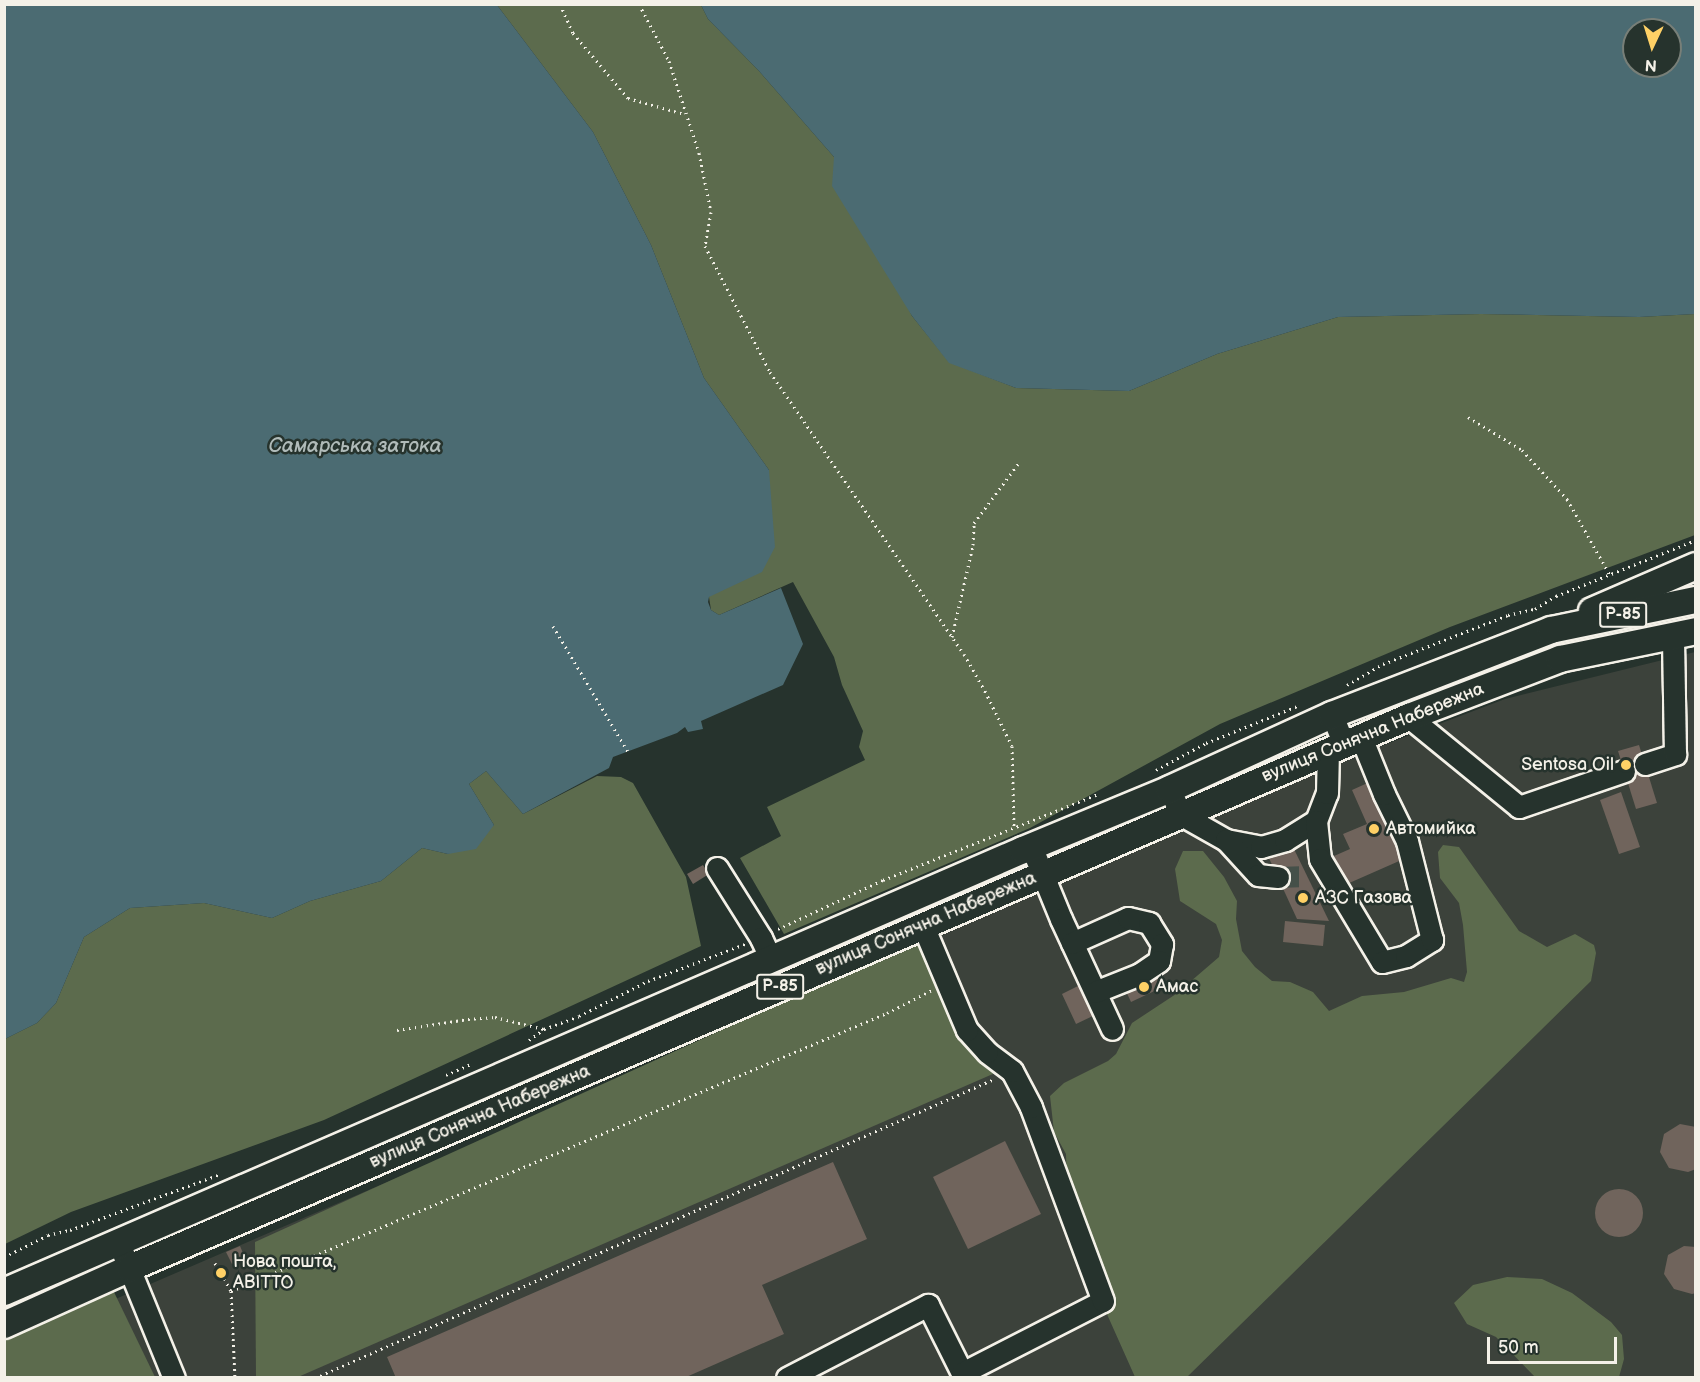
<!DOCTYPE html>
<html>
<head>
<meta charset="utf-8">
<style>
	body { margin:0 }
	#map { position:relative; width:1700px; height:1382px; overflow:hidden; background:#26332d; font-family:"Balsamiq Sans",sans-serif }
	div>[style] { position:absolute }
	.built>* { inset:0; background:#3c423b }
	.green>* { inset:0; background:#5c6b4d }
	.water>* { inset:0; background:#4b6b72 }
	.building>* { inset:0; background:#70645c }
	.round { border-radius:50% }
	.minor-tunnel>* { height:21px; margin-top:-10.5px; transform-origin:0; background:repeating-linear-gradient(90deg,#455049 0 21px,transparent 0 31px) }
	.path>* { height:3px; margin-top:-1.5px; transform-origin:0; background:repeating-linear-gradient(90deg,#f4f1e8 0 1.5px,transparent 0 6px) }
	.roads { filter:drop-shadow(2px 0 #f4f1e8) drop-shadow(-2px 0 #f4f1e8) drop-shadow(0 2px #f4f1e8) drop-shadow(0 -2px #f4f1e8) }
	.minor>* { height:21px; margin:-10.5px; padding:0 10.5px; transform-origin:10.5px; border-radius:10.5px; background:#26332d }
	.major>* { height:26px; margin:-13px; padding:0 13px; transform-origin:13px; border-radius:13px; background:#26332d }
	.dots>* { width:16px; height:16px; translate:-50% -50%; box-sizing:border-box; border:3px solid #26332d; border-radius:50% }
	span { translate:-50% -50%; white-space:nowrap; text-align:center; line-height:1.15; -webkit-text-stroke:5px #26332d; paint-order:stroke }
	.shield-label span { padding:2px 4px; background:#26332d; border:2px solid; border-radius:4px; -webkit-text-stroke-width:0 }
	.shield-label { font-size:16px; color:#f4f1e8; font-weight:700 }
	.street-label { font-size:18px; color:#f4f1e8 }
	.poi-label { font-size:18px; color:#f4f1e8 }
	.right { translate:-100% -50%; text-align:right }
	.left { translate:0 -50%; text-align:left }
	.water-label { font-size:20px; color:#b0bbb9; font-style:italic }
	.frame { position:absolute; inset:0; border:6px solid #f4f1e8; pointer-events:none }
	.north { position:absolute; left:1622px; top:18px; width:60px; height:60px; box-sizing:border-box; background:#26332d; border:2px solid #787f78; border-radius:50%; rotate:184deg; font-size:16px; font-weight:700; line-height:24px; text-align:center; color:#f4f1e8 }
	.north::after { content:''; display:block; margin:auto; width:21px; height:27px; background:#ffd166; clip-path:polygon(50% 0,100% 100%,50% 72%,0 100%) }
	.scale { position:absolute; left:1487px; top:1337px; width:130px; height:27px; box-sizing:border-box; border:3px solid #f4f1e8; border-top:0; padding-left:8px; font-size:18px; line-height:21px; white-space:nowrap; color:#f4f1e8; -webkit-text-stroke:4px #26332d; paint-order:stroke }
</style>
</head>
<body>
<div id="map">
	<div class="built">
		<div style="clip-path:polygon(1695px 652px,1695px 1377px,5px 1378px,4px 1347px,515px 1127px,1265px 790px,1505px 699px)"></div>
	</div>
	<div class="green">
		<div style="clip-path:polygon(497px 5px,701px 5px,708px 19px,759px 71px,834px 157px,912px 316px,949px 362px,1016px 388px,1129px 391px,1217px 354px,1338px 317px,1481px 314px,1639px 317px,1695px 314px,1695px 535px,1450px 627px,1220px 724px,1030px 828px,784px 934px,740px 858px,781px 836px,767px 807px,865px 760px,859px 747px,863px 731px,842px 685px,834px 657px,793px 582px,719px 615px,711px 610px,709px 597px,769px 470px,704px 378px,651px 245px,593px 132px)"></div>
		<div style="clip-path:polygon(486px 771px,523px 814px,597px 776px,621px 777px,633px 783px,686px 877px,701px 946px,324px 1120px,71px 1212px,5px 1244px,5px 1039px,37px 1023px,56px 1003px,84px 937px,130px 908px,204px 903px,272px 918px,310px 901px,381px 881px,422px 848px,448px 854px,494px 825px,469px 784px)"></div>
		<div style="clip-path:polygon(1443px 845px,1459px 847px,1519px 931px,1547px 947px,1575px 934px,1594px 945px,1596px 953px,1591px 981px,1187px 1377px,1135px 1377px,1106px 1312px,1107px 1291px,1067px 1184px,1066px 1154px,1054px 1132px,1050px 1096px,1064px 1083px,1108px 1061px,1116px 1054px,1132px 1023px,1176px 994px,1219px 957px,1222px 940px,1216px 924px,1180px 901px,1175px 869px,1183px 851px,1203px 851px,1224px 877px,1237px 901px,1236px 919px,1242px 951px,1255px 967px,1272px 981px,1290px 982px,1313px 992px,1329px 1011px,1362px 996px,1404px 992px,1451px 978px,1464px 982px,1467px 972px,1463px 925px,1459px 903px,1440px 878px,1438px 852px)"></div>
		<div style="clip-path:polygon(922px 939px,1002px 1070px,298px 1377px,256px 1377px,255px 1242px)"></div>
		<div style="clip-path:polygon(1507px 1277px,1542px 1279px,1572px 1293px,1611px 1322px,1622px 1335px,1624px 1359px,1619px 1377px,1535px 1377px,1496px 1337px,1467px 1324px,1454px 1303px,1473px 1285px)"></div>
		<div style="clip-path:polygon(113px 1290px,155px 1377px,5px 1377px,4px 1337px)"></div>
	</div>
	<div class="water">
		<div style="clip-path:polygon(5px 4px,497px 5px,593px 132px,651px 245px,704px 378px,769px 470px,775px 547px,762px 572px,709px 597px,708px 602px,711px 610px,719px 615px,781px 588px,803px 644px,783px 685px,701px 721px,703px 729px,688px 732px,685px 727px,677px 733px,613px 757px,609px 768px,523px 814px,486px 771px,469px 784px,494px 825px,476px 849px,448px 854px,422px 848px,381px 881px,310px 901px,272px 918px,204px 903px,130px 908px,84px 937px,56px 1003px,37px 1023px,5px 1039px)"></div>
		<div style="clip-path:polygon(evenodd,701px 5px,1695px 5px,1695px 314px,1639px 317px,1481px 314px,1338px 317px,1217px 354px,1129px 391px,1016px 388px,949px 363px,912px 316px,832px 186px,834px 157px,759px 71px,708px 19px,701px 5px,1634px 30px,1670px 30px,1670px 66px,1634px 66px,1634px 30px)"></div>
	</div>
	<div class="building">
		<div style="clip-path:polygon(1639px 745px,1657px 803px,1636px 809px,1618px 751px)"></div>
		<div style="clip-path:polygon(1372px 781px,1406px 858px,1347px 884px,1334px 856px,1350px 849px,1343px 834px,1367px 824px,1352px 790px)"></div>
		<div style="clip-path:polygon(1621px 792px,1640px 847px,1619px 854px,1600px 800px)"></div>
		<div style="clip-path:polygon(1292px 845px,1329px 921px,1297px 919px,1268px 856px)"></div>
		<div style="clip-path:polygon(703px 865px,709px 874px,693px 884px,687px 874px)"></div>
		<div style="clip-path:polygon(1285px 921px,1325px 925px,1323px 946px,1283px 942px)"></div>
		<div style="clip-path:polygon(1156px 973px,1163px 987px,1131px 1002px,1124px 987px)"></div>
		<div style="clip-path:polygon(1082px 984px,1097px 1014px,1076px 1024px,1062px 994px)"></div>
		<div style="clip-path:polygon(1680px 1124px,1696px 1127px,1696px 1169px,1688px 1172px,1669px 1168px,1660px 1152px,1664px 1134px)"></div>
		<div style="clip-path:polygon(1005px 1141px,1041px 1214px,968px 1249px,933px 1177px)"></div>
		<div style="clip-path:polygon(833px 1162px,867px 1239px,762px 1285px,784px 1334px,684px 1378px,396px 1378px,387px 1357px)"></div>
		<div class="round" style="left:1595px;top:1189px;width:48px;height:48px"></div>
		<div style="clip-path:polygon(240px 1246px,245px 1258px,232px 1264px,226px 1252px)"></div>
		<div style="clip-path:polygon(1684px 1246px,1696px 1247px,1696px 1293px,1692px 1294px,1674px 1289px,1664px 1274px,1668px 1255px)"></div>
	</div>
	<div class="minor-tunnel">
		<div style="left:1278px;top:877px;width:29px;rotate:-2deg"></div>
	</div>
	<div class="path">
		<div style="left:560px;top:4px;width:32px;rotate:66deg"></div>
		<div style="left:573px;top:33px;width:85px;rotate:49.8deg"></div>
		<div style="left:628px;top:98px;width:58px;rotate:15.9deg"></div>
		<div style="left:639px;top:4px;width:64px;rotate:62.2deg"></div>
		<div style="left:669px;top:61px;width:97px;rotate:71.9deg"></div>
		<div style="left:699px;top:153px;width:60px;rotate:78.5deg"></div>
		<div style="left:711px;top:212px;width:35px;rotate:100deg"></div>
		<div style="left:705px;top:246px;width:142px;rotate:62.7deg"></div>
		<div style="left:770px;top:372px;width:342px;rotate:55.5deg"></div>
		<div style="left:964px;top:654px;width:43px;rotate:60.4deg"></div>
		<div style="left:985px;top:691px;width:61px;rotate:63.9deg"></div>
		<div style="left:1012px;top:746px;width:82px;rotate:88.6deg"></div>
		<div style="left:1468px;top:417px;width:63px;rotate:31.4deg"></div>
		<div style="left:1522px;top:450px;width:67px;rotate:47.4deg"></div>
		<div style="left:1567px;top:499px;width:87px;rotate:60.5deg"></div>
		<div style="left:553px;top:626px;width:147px;rotate:59.2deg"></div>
		<div style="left:952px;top:637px;width:94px;rotate:-77.1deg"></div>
		<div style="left:973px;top:545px;width:22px;rotate:-87deg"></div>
		<div style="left:974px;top:523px;width:74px;rotate:-53.3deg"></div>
		<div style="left:1347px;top:685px;width:42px;rotate:-30.3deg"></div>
		<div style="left:1383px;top:664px;width:134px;rotate:-21.4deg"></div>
		<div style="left:1508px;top:615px;width:28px;rotate:-13deg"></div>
		<div style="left:1535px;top:609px;width:25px;rotate:-32deg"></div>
		<div style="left:1556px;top:596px;width:151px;rotate:-21.8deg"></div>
		<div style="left:1156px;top:770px;width:57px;rotate:-28.4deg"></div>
		<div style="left:1206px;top:743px;width:101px;rotate:-22deg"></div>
		<div style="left:778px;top:929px;width:116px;rotate:-25deg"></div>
		<div style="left:883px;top:880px;width:232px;rotate:-21.8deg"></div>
		<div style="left:397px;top:1030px;width:72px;rotate:-8.8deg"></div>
		<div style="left:468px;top:1019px;width:27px;rotate:-4deg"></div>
		<div style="left:495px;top:1017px;width:50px;rotate:13.8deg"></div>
		<div style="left:529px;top:1040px;width:19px;rotate:-36deg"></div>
		<div style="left:544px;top:1029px;width:37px;rotate:-20deg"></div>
		<div style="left:579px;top:1016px;width:77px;rotate:-26.9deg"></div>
		<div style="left:648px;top:981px;width:104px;rotate:-20.9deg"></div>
		<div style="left:446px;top:1075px;width:27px;rotate:-24deg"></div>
		<div style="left:4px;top:1257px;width:49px;rotate:-26.6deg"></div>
		<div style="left:48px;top:1235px;width:23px;rotate:-13deg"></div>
		<div style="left:70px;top:1230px;width:158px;rotate:-20.4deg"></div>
		<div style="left:215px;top:1263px;width:32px;rotate:60deg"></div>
		<div style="left:231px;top:1291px;width:87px;rotate:87.4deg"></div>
		<div style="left:231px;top:1291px;width:712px;rotate:-22.97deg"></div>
		<div style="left:887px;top:1013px;width:51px;rotate:-27.1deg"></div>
		<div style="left:315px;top:1378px;width:740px;rotate:-23.76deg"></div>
	</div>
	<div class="roads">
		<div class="minor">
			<div style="left:1332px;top:715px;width:31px;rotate:68deg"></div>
			<div style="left:1409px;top:717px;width:142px;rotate:39.3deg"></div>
			<div style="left:1519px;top:807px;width:111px;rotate:-18.9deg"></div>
			<div style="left:1645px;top:764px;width:32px;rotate:-18deg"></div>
			<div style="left:1675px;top:754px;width:119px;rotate:-91deg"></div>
			<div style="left:1170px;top:789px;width:27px;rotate:68deg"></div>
			<div style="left:1180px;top:814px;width:53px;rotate:29.5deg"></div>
			<div style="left:1226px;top:840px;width:36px;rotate:11deg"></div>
			<div style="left:1261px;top:847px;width:25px;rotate:-16deg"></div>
			<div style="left:1285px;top:840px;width:36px;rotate:-32deg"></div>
			<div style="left:1316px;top:821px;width:30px;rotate:-69deg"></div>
			<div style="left:1327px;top:793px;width:43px;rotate:-88.7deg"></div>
			<div style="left:1316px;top:821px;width:38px;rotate:84deg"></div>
			<div style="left:1320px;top:859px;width:120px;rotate:59deg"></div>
			<div style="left:1382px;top:962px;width:25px;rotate:-14deg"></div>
			<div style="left:1406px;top:956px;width:31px;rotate:-32deg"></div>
			<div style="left:1432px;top:940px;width:102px;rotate:-104.2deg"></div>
			<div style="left:1407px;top:841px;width:52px;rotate:-116.1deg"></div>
			<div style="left:1384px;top:794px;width:61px;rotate:-112deg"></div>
			<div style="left:1226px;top:840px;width:47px;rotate:47.6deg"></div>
			<div style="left:1258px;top:875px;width:20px;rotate:6deg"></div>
			<div style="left:1031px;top:846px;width:79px;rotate:67.7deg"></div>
			<div style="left:1061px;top:919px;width:121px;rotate:65.1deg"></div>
			<div style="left:717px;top:868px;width:83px;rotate:57.8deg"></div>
			<div style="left:761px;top:938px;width:23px;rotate:65deg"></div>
			<div style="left:1072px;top:943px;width:61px;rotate:-24.1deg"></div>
			<div style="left:1128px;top:918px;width:22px;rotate:13deg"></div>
			<div style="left:1149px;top:923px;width:25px;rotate:58deg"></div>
			<div style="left:1162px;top:944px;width:17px;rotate:100deg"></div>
			<div style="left:1159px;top:961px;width:23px;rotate:146deg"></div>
			<div style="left:1140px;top:974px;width:48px;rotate:158.2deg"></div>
			<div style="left:118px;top:1241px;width:148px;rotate:67.8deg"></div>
			<div style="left:787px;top:1378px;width:159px;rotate:-27.4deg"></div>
			<div style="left:928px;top:1305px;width:76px;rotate:63.4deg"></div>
			<div style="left:962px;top:1373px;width:158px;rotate:-27.1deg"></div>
			<div style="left:1103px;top:1301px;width:207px;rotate:-110.4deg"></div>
			<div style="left:1031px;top:1107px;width:41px;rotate:-117.8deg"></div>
			<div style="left:1012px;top:1071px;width:31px;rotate:-143deg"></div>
			<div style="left:987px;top:1052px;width:30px;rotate:-132deg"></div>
			<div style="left:967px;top:1030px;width:113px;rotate:-112.9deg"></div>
		</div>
		<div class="major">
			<div style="left:1592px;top:611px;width:113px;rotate:-23.4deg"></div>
			<div style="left:4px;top:1292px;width:1111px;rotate:-23.45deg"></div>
			<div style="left:1023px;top:850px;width:159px;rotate:-22.5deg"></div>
			<div style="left:1170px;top:789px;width:178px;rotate:-24.6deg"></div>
			<div style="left:1332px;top:715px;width:235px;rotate:-21.2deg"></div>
			<div style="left:1551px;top:630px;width:148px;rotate:-11.7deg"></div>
			<div style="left:4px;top:1325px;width:138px;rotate:-24.3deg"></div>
			<div style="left:130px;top:1268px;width:1393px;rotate:-23.31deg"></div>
			<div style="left:1409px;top:717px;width:162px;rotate:-21deg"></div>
			<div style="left:1560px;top:659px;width:139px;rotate:-11.6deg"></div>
		</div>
	</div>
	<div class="dots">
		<div style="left:1626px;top:765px;background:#ffd166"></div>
		<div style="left:1374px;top:829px;background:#ffd166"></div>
		<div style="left:1303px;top:898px;background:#ffd166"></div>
		<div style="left:1144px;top:987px;background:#ffd166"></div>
		<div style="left:221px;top:1273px;background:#ffd166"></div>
	</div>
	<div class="shield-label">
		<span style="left:1623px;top:615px">Р-85</span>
		<span style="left:780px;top:987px">Р-85</span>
	</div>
	<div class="street-label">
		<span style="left:1373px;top:733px;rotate:-22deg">вулиця Сонячна Набережна</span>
		<span style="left:926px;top:924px;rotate:-23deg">вулиця Сонячна Набережна</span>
		<span style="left:480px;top:1117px;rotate:-23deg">вулиця Сонячна Набережна</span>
	</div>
	<div class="poi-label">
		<span class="right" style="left:1614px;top:765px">Sentosa Oil</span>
		<span class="left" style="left:1386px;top:829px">Автомийка</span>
		<span class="left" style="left:1315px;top:898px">АЗС Газова</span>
		<span class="left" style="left:1156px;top:987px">Амас</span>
		<span class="left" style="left:233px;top:1273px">Нова пошта,<br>АВІТТО</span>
	</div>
	<div class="water-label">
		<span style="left:355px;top:446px">Самарська затока</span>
	</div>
	<div class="frame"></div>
	<div class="north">N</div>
	<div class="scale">50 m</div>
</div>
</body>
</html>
